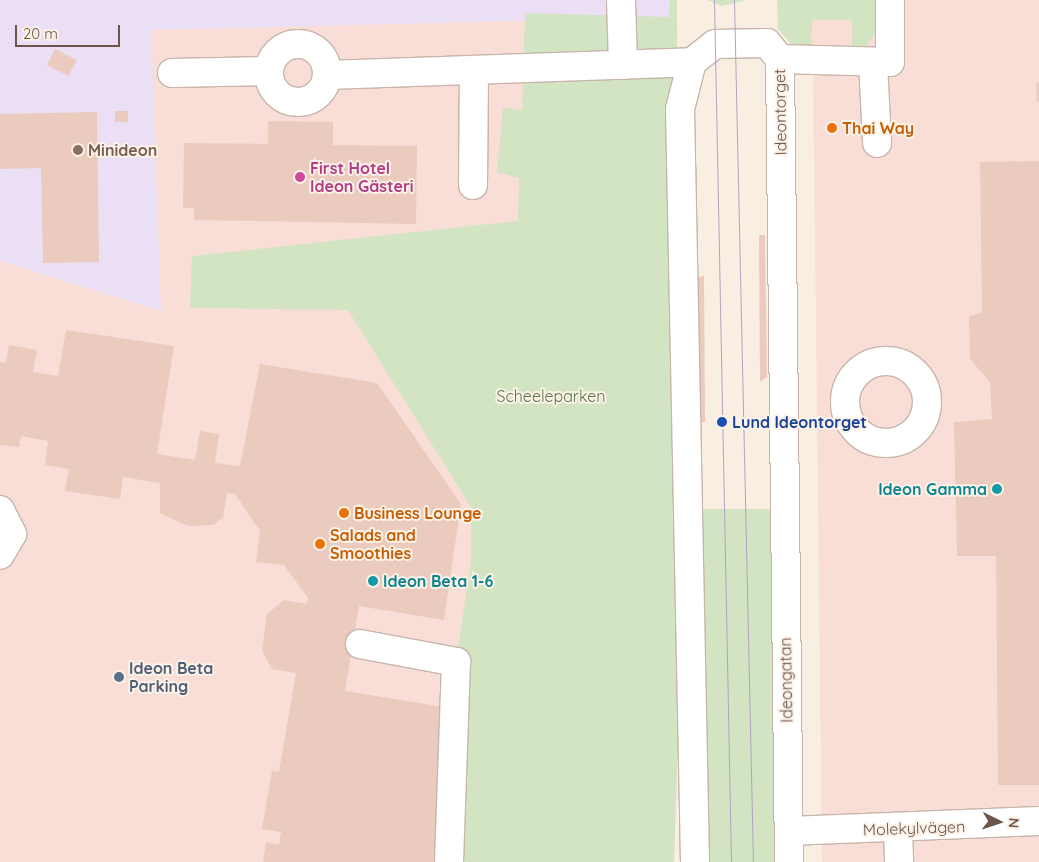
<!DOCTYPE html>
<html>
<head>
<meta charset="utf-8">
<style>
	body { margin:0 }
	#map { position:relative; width:1039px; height:862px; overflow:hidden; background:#f9eee2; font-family:Quicksand,sans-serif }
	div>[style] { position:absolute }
	.commercial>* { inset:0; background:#f8ded7 }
	.education>* { inset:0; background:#ebdff5 }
	.green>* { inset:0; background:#d3e4c3 }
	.building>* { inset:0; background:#eacbbd }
	.roads { filter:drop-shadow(1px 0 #c7b5ab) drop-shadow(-1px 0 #c7b5ab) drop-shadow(0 1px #c7b5ab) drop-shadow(0 -1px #c7b5ab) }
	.minor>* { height:28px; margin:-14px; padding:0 14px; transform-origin:14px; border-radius:14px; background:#fff }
	.minor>.ring { margin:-14px; padding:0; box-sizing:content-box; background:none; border:28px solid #fff; border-radius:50% }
	.tram>* { height:1px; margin:-0.5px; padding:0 0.5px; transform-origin:0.5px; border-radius:0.5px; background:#b0a3c0 }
	.dots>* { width:14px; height:14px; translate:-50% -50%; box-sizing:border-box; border:2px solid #fcf2e7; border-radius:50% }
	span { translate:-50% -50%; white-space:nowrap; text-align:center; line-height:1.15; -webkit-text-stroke:4px #fcf2e7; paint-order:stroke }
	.street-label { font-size:16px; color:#6d554c }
	.food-label { font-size:16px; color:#c56008; font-weight:700 }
	.left { translate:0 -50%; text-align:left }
	.education-label { font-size:16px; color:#785e54; font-weight:700 }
	.hotel-label { font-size:16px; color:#b23c85; font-weight:700 }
	.park-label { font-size:16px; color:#5a7749 }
	.transit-label { font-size:16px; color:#164399; font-weight:700 }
	.culture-label { font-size:16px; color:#0d838f; font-weight:700 }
	.right { translate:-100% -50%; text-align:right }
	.service-label { font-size:16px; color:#4e5e75; font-weight:700 }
	.north { position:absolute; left:974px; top:797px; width:50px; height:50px; -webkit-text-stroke:4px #fcf2e7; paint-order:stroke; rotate:94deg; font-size:14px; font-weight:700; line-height:20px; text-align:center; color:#6d554c }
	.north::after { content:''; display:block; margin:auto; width:18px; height:22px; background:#6d554c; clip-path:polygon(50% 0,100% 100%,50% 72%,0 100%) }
	.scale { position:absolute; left:15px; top:25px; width:105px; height:22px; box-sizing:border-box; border:2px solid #6d554c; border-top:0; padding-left:6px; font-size:15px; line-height:18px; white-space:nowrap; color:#6d554c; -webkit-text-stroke:4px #fcf2e7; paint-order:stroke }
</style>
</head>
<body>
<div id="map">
	<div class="commercial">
		<div style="clip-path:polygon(670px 0,677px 0,678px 742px,674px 862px,0 862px,0 261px,25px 267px,150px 19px,669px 17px)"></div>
		<div style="clip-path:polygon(786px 0,1039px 0,1039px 862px,822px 862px,813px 60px)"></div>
	</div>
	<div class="education">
		<div style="clip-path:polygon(0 0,670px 0,669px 17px,151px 30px,161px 311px,0 261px)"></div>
	</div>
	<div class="green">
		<div style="clip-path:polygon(670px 0,677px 0,678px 742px,674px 862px,449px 862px,456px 662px,471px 561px,471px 507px,348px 310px,190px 308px,192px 256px,518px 221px,519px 178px,497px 172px,503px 107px,522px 110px,525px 13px,669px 17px)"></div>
		<div style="clip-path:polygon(707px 0,746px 0,722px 6px)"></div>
		<div style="clip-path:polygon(777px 0,876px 0,875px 33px,866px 46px,852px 46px,852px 20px,812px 20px,811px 46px,791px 44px,778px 29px)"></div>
		<div style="clip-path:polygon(696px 509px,772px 509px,775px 862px,706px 862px)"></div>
	</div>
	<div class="building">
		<div style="clip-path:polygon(55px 49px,77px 60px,68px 76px,47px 65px)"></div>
		<div style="clip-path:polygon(1036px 83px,1039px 83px,1039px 102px,1037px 102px)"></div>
		<div style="clip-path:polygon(115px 111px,128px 111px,128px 122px,115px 122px)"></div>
		<div style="clip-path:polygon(97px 112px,99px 262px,43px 263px,41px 168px,0 169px,0 114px)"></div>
		<div style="clip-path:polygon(268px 121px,333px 122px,333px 145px,417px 146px,416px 224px,194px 220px,194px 208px,183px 208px,184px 143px,268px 144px)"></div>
		<div style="clip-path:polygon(1039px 161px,1039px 785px,998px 785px,996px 556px,957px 556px,954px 422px,992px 419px,990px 382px,970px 359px,969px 316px,982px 313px,980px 162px)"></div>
		<div style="clip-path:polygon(759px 235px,765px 235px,767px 377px,760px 382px)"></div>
		<div style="clip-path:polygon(704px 275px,705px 422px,699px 422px,697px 279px)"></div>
		<div style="clip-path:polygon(66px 330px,174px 346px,157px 454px,195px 460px,200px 431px,219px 434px,215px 463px,240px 466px,260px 364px,377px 383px,461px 504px,444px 620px,359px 606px,345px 691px,450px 708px,435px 797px,447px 799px,437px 862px,263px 862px,266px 842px,279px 845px,281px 832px,262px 829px,272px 771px,279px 772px,296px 673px,272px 669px,262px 650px,267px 614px,284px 600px,307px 604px,308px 598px,284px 565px,256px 562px,260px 531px,235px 494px,227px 493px,223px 517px,214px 525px,188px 526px,160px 513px,160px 483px,123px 477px,120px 499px,65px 491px,69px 469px,45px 465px,48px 441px,21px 436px,19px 447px,0 445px,0 362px,6px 363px,9px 345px,37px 350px,33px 372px,58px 376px)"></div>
	</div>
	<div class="roads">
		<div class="minor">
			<div style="left:621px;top:0;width:65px;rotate:88.2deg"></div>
			<div class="ring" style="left:269px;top:44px;width:30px;height:30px"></div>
			<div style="left:780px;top:59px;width:110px;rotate:1.6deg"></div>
			<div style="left:890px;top:62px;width:62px;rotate:-90deg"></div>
			<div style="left:873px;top:63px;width:80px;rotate:87.1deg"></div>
			<div style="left:172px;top:73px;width:96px;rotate:-1.2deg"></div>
			<div style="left:327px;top:75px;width:365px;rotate:-2deg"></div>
			<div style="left:473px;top:185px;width:113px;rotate:-89.5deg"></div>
			<div class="ring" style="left:845px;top:361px;width:54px;height:54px"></div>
			<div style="left:0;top:510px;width:27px;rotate:63deg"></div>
			<div style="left:12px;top:534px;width:24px;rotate:120deg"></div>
			<div style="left:360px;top:644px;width:98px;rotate:10.6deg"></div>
			<div style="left:456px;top:662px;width:200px;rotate:92deg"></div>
			<div style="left:898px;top:830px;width:32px;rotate:88deg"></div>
			<div style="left:789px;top:831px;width:250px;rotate:-2.3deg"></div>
			<div style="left:695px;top:862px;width:753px;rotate:-91.14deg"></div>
			<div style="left:680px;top:109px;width:49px;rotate:-75.7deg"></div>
			<div style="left:692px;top:62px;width:29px;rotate:-38deg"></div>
			<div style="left:715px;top:44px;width:52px;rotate:-1.1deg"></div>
			<div style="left:767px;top:43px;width:21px;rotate:51deg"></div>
			<div style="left:780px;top:59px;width:803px;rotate:89.36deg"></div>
		</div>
	</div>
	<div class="tram">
		<div style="left:714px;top:0;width:862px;rotate:88.87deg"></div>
		<div style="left:734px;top:0;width:862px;rotate:88.74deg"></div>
	</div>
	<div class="dots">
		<div style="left:832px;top:128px;background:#e8710a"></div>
		<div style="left:78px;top:150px;background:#8d6e63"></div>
		<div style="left:300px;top:177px;background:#d1479c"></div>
		<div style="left:722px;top:422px;background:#1a4fb4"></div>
		<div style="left:997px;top:489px;background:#0f9aa8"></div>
		<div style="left:344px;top:513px;background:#e8710a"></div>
		<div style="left:320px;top:544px;background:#e8710a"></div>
		<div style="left:373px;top:581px;background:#0f9aa8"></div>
		<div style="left:119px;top:677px;background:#5c6f8a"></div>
	</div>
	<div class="street-label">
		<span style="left:780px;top:112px;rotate:-91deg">Ideontorget</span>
		<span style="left:786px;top:680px;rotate:-91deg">Ideongatan</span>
		<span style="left:914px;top:828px;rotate:-2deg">Molekylvägen</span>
	</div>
	<div class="food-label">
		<span class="left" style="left:842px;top:128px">Thai Way</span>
		<span class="left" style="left:354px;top:513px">Business Lounge</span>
		<span class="left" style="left:330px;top:544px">Salads and<br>Smoothies</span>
	</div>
	<div class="education-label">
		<span class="left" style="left:88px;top:150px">Minideon</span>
	</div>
	<div class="hotel-label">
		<span class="left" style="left:310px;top:177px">First Hotel<br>Ideon Gästeri</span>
	</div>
	<div class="park-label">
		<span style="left:551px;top:396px">Scheeleparken</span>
	</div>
	<div class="transit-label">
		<span class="left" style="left:732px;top:422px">Lund Ideontorget</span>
	</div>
	<div class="culture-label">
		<span class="right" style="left:987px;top:489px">Ideon Gamma</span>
		<span class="left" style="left:383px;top:581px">Ideon Beta 1-6</span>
	</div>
	<div class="service-label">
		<span class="left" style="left:129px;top:677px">Ideon Beta<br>Parking</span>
	</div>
	<div class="north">N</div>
	<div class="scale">20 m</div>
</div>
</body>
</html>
